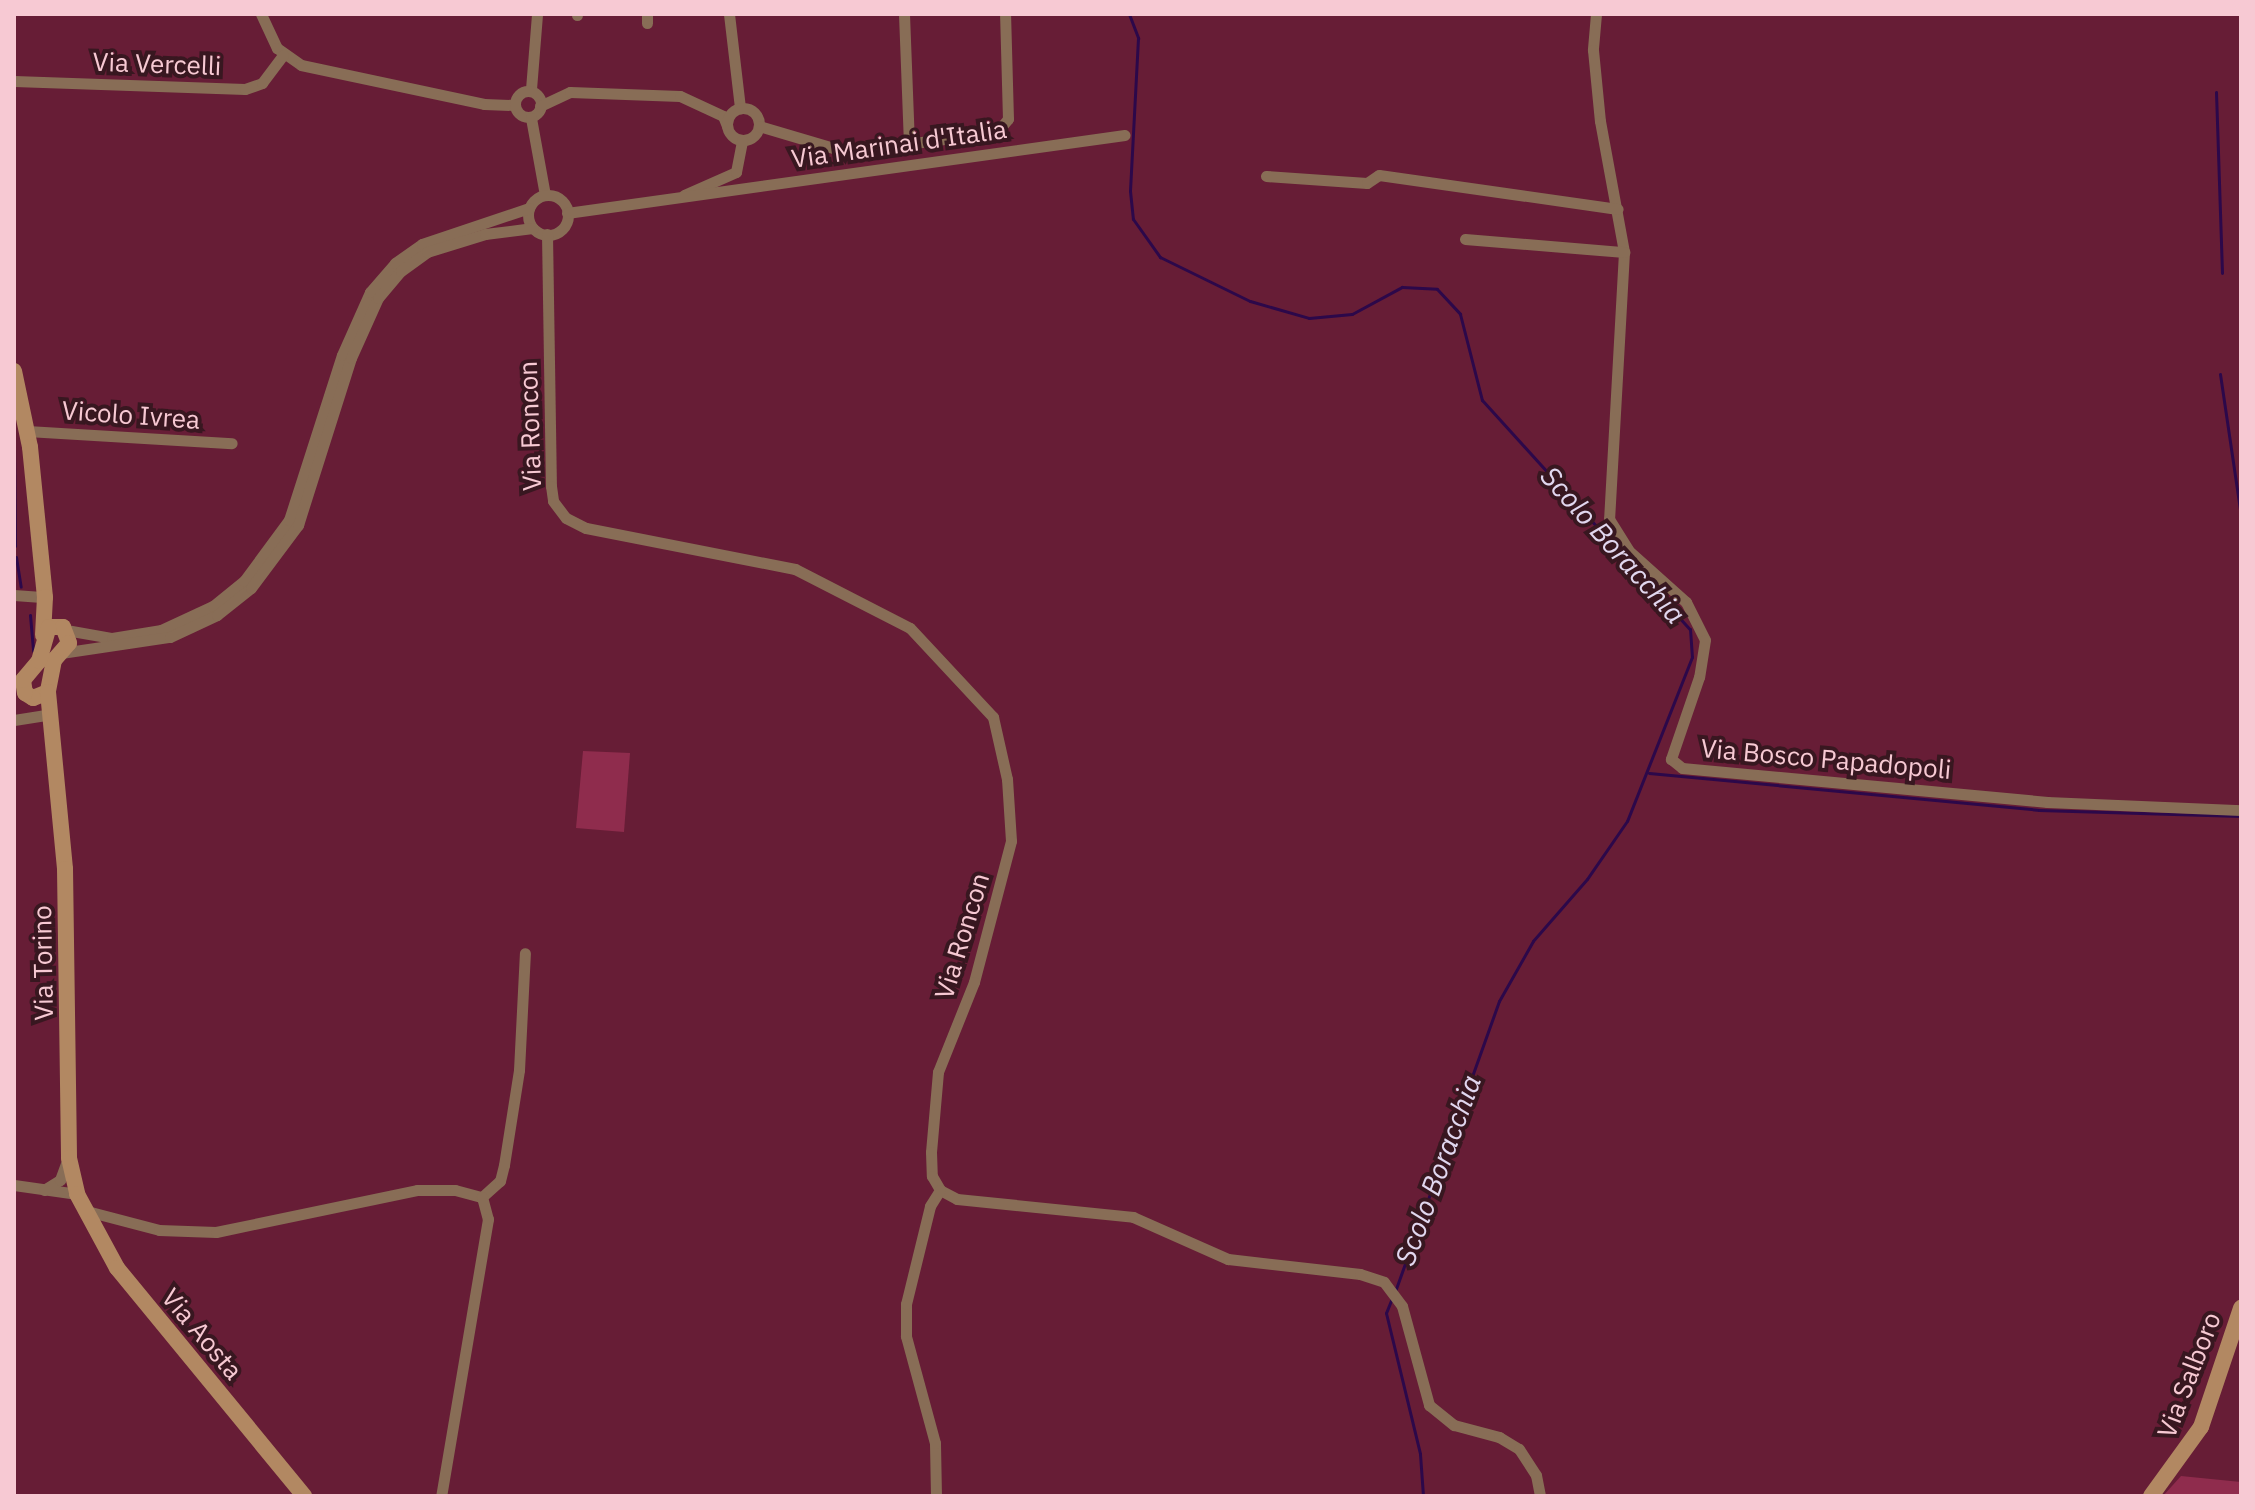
<!DOCTYPE html>
<html>
<head>
<meta charset="utf-8">
<style>
	body { margin:0 }
	#map { position:relative; width:2255px; height:1510px; overflow:hidden; background:#671d36; font-family:"IBM Plex Sans",sans-serif }
	div>[style] { position:absolute }
	.green>* { inset:0; background:#8f2c4d }
	.stream>* { height:3px; margin:-1.5px; padding:0 1.5px; transform-origin:1.5px; border-radius:1.5px; background:#2c084a }
	.street>* { height:11px; margin:-5.5px; padding:0 5.5px; transform-origin:5.5px; border-radius:5.5px; background:#886d56 }
	.street>.ring { margin:-5.5px; padding:0; box-sizing:content-box; background:none; border:11px solid #886d56; border-radius:50% }
	.secondary>* { height:16px; margin:-8px; padding:0 8px; transform-origin:8px; border-radius:8px; background:#b28862 }
	span { translate:-50% -50%; white-space:nowrap; text-align:center; line-height:1.15; -webkit-text-stroke:8px #381720; paint-order:stroke }
	.street-label { font-size:26px; color:#f7c9d3 }
	.water-label { font-size:28px; color:#e1d7ef; font-style:italic }
	.frame { position:absolute; inset:0; border:16px solid #f7c9d3; pointer-events:none }
</style>
</head>
<body>
<div id="map">
	<div class="green">
		<div style="clip-path:polygon(583px 751px,630px 753px,624px 832px,576px 828px)"></div>
		<div style="clip-path:polygon(2181px 1476px,2241px 1482px,2241px 1496px,2163px 1496px)"></div>
	</div>
	<div class="stream">
		<div style="left:1129px;top:14px;width:26px;rotate:69deg"></div>
		<div style="left:1138px;top:38px;width:153px;rotate:93deg"></div>
		<div style="left:1130px;top:191px;width:28px;rotate:84deg"></div>
		<div style="left:1133px;top:219px;width:47px;rotate:54.6deg"></div>
		<div style="left:1160px;top:257px;width:100px;rotate:26.1deg"></div>
		<div style="left:1250px;top:301px;width:61px;rotate:16.1deg"></div>
		<div style="left:1309px;top:318px;width:43px;rotate:-5.3deg"></div>
		<div style="left:1352px;top:314px;width:57px;rotate:-28.4deg"></div>
		<div style="left:1402px;top:287px;width:35px;rotate:3deg"></div>
		<div style="left:1437px;top:289px;width:34px;rotate:47deg"></div>
		<div style="left:1460px;top:314px;width:89px;rotate:75.7deg"></div>
		<div style="left:1482px;top:400px;width:309px;rotate:47.8deg"></div>
		<div style="left:1690px;top:629px;width:28px;rotate:86deg"></div>
		<div style="left:1692px;top:657px;width:176px;rotate:111.6deg"></div>
		<div style="left:1627px;top:821px;width:70px;rotate:124.6deg"></div>
		<div style="left:1587px;top:879px;width:82px;rotate:131.1deg"></div>
		<div style="left:1533px;top:941px;width:69px;rotate:119.5deg"></div>
		<div style="left:1499px;top:1001px;width:308px;rotate:109.7deg"></div>
		<div style="left:2216px;top:92px;width:181px;rotate:88.1deg"></div>
		<div style="left:2220px;top:374px;width:145px;rotate:81.6deg"></div>
		<div style="left:14px;top:447px;width:99px;rotate:89.4deg"></div>
		<div style="left:16px;top:557px;width:30px;rotate:81deg"></div>
		<div style="left:30px;top:615px;width:36px;rotate:85deg"></div>
		<div style="left:1649px;top:773px;width:392px;rotate:5.4deg"></div>
		<div style="left:2039px;top:810px;width:202px;rotate:1.7deg"></div>
		<div style="left:1392px;top:1298px;width:16px;rotate:112deg"></div>
		<div style="left:1386px;top:1313px;width:145px;rotate:76.4deg"></div>
		<div style="left:1420px;top:1454px;width:42px;rotate:85.9deg"></div>
	</div>
	<div class="street">
		<div style="left:261px;top:14px;width:38px;rotate:65deg"></div>
		<div style="left:277px;top:48px;width:29px;rotate:35deg"></div>
		<div style="left:301px;top:65px;width:187px;rotate:12deg"></div>
		<div style="left:484px;top:104px;width:31px;rotate:2deg"></div>
		<div style="left:729px;top:14px;width:95px;rotate:83.3deg"></div>
		<div style="left:904px;top:14px;width:130px;rotate:87.8deg"></div>
		<div style="left:1596px;top:14px;width:36px;rotate:95deg"></div>
		<div style="left:1593px;top:50px;width:71px;rotate:84.4deg"></div>
		<div style="left:1600px;top:121px;width:133px;rotate:79.6deg"></div>
		<div style="left:1624px;top:252px;width:267px;rotate:93.2deg"></div>
		<div style="left:1609px;top:519px;width:36px;rotate:58deg"></div>
		<div style="left:1628px;top:550px;width:78px;rotate:41.9deg"></div>
		<div style="left:1686px;top:602px;width:42px;rotate:63.4deg"></div>
		<div style="left:1705px;top:640px;width:37px;rotate:99deg"></div>
		<div style="left:1699px;top:677px;width:87px;rotate:108.9deg"></div>
		<div style="left:1671px;top:759px;width:14px;rotate:39deg"></div>
		<div style="left:1682px;top:768px;width:367px;rotate:5.3deg"></div>
		<div style="left:2047px;top:802px;width:194px;rotate:2.4deg"></div>
		<div style="left:577px;top:15px;width:1px;rotate:-90deg"></div>
		<div style="left:647px;top:23px;width:9px;rotate:-90deg"></div>
		<div style="left:14px;top:81px;width:231px;rotate:2deg"></div>
		<div style="left:245px;top:89px;width:18px;rotate:-19deg"></div>
		<div style="left:262px;top:83px;width:35px;rotate:-53deg"></div>
		<div style="left:531px;top:89px;width:75px;rotate:-85.4deg"></div>
		<div class="ring" style="left:515px;top:91px;width:15px;height:15px"></div>
		<div style="left:540px;top:106px;width:33px;rotate:-25deg"></div>
		<div style="left:570px;top:92px;width:110px;rotate:2.1deg"></div>
		<div style="left:680px;top:96px;width:47px;rotate:24.9deg"></div>
		<div style="left:723px;top:116px;width:11px;rotate:68deg"></div>
		<div class="ring" style="left:727px;top:108px;width:21px;height:21px"></div>
		<div style="left:531px;top:118px;width:78px;rotate:79.7deg"></div>
		<div style="left:759px;top:126px;width:92px;rotate:16.5deg"></div>
		<div style="left:847px;top:152px;width:151px;rotate:-7.6deg"></div>
		<div style="left:997px;top:132px;width:17px;rotate:-50deg"></div>
		<div style="left:1008px;top:119px;width:105px;rotate:-91.6deg"></div>
		<div style="left:1266px;top:176px;width:101px;rotate:4deg"></div>
		<div style="left:1367px;top:183px;width:14px;rotate:-34deg"></div>
		<div style="left:1379px;top:175px;width:241px;rotate:8.1deg"></div>
		<div style="left:684px;top:195px;width:57px;rotate:-23.9deg"></div>
		<div style="left:736px;top:172px;width:32px;rotate:-79deg"></div>
		<div class="ring" style="left:528px;top:195px;width:29px;height:29px"></div>
		<div style="left:567px;top:213px;width:563px;rotate:-7.96deg"></div>
		<div style="left:547px;top:234px;width:252px;rotate:89.1deg"></div>
		<div style="left:551px;top:486px;width:15px;rotate:82deg"></div>
		<div style="left:553px;top:501px;width:21px;rotate:53deg"></div>
		<div style="left:566px;top:518px;width:22px;rotate:27deg"></div>
		<div style="left:586px;top:528px;width:213px;rotate:11.1deg"></div>
		<div style="left:795px;top:569px;width:129px;rotate:27.2deg"></div>
		<div style="left:910px;top:628px;width:122px;rotate:47deg"></div>
		<div style="left:993px;top:717px;width:64px;rotate:77.3deg"></div>
		<div style="left:1007px;top:779px;width:62px;rotate:86.3deg"></div>
		<div style="left:1011px;top:841px;width:146px;rotate:104.7deg"></div>
		<div style="left:974px;top:982px;width:97px;rotate:111.8deg"></div>
		<div style="left:938px;top:1072px;width:80px;rotate:95deg"></div>
		<div style="left:931px;top:1152px;width:24px;rotate:88deg"></div>
		<div style="left:932px;top:1176px;width:16px;rotate:60deg"></div>
		<div style="left:940px;top:1190px;width:19px;rotate:28deg"></div>
		<div style="left:957px;top:1199px;width:177px;rotate:5.8deg"></div>
		<div style="left:1133px;top:1217px;width:104px;rotate:23.9deg"></div>
		<div style="left:1228px;top:1259px;width:133px;rotate:6.5deg"></div>
		<div style="left:1360px;top:1274px;width:25px;rotate:18deg"></div>
		<div style="left:1384px;top:1282px;width:30px;rotate:53deg"></div>
		<div style="left:1402px;top:1306px;width:103px;rotate:74.7deg"></div>
		<div style="left:1429px;top:1405px;width:32px;rotate:39deg"></div>
		<div style="left:1454px;top:1425px;width:47px;rotate:14.9deg"></div>
		<div style="left:1499px;top:1437px;width:23px;rotate:31deg"></div>
		<div style="left:1519px;top:1449px;width:31px;rotate:57deg"></div>
		<div style="left:1536px;top:1475px;width:21px;rotate:79deg"></div>
		<div style="left:1465px;top:239px;width:160px;rotate:4.7deg"></div>
		<div style="left:27px;top:431px;width:205px;rotate:3.4deg"></div>
		<div style="left:14px;top:595px;width:31px;rotate:4deg"></div>
		<div style="left:66px;top:630px;width:47px;rotate:9.9deg"></div>
		<div style="left:112px;top:638px;width:50px;rotate:-9.3deg"></div>
		<div style="left:161px;top:630px;width:57px;rotate:-24.8deg"></div>
		<div style="left:213px;top:606px;width:40px;rotate:-39deg"></div>
		<div style="left:244px;top:581px;width:76px;rotate:-53.6deg"></div>
		<div style="left:289px;top:520px;width:173px;rotate:-72.2deg"></div>
		<div style="left:342px;top:355px;width:69px;rotate:-66deg"></div>
		<div style="left:370px;top:292px;width:38px;rotate:-49deg"></div>
		<div style="left:395px;top:263px;width:33px;rotate:-35deg"></div>
		<div style="left:422px;top:244px;width:113px;rotate:-18.6deg"></div>
		<div style="left:61px;top:653px;width:110px;rotate:-8.4deg"></div>
		<div style="left:170px;top:637px;width:52px;rotate:-25.1deg"></div>
		<div style="left:217px;top:615px;width:43px;rotate:-38.5deg"></div>
		<div style="left:251px;top:588px;width:79px;rotate:-53.3deg"></div>
		<div style="left:298px;top:525px;width:175px;rotate:-72.4deg"></div>
		<div style="left:351px;top:358px;width:66px;rotate:-65.8deg"></div>
		<div style="left:378px;top:298px;width:35px;rotate:-50deg"></div>
		<div style="left:401px;top:271px;width:32px;rotate:-36deg"></div>
		<div style="left:427px;top:252px;width:61px;rotate:-17.2deg"></div>
		<div style="left:485px;top:234px;width:48px;rotate:-7.1deg"></div>
		<div style="left:14px;top:720px;width:32px;rotate:-9deg"></div>
		<div style="left:14px;top:1185px;width:64px;rotate:8.1deg"></div>
		<div style="left:44px;top:1190px;width:19px;rotate:-32deg"></div>
		<div style="left:60px;top:1180px;width:23px;rotate:-70deg"></div>
		<div style="left:482px;top:1197px;width:24px;rotate:-42deg"></div>
		<div style="left:500px;top:1181px;width:16px;rotate:-76deg"></div>
		<div style="left:504px;top:1165px;width:96px;rotate:-81deg"></div>
		<div style="left:519px;top:1070px;width:117px;rotate:-87.1deg"></div>
		<div style="left:83px;top:1210px;width:79px;rotate:14.7deg"></div>
		<div style="left:159px;top:1230px;width:57px;rotate:2deg"></div>
		<div style="left:216px;top:1232px;width:205px;rotate:-11.8deg"></div>
		<div style="left:417px;top:1190px;width:38px"></div>
		<div style="left:455px;top:1190px;width:28px;rotate:15deg"></div>
		<div style="left:482px;top:1197px;width:23px;rotate:75deg"></div>
		<div style="left:488px;top:1219px;width:281px;rotate:99.6deg"></div>
		<div style="left:936px;top:1496px;width:53px;rotate:-91.1deg"></div>
		<div style="left:935px;top:1443px;width:111px;rotate:-105.2deg"></div>
		<div style="left:906px;top:1336px;width:32px;rotate:-90deg"></div>
		<div style="left:906px;top:1304px;width:101px;rotate:-76.2deg"></div>
		<div style="left:930px;top:1206px;width:19px;rotate:-58deg"></div>
	</div>
	<div class="secondary">
		<div style="left:14px;top:371px;width:78px;rotate:78.1deg"></div>
		<div style="left:30px;top:447px;width:151px;rotate:84.3deg"></div>
		<div style="left:45px;top:597px;width:38px;rotate:93deg"></div>
		<div style="left:49px;top:627px;width:14px"></div>
		<div style="left:63px;top:627px;width:17px;rotate:69deg"></div>
		<div style="left:69px;top:643px;width:23px;rotate:131deg"></div>
		<div style="left:54px;top:660px;width:33px;rotate:101deg"></div>
		<div style="left:48px;top:692px;width:16px;rotate:158deg"></div>
		<div style="left:33px;top:698px;width:9px;rotate:-148deg"></div>
		<div style="left:25px;top:693px;width:13px;rotate:-99deg"></div>
		<div style="left:23px;top:680px;width:25px;rotate:-50deg"></div>
		<div style="left:39px;top:661px;width:35px;rotate:-74deg"></div>
		<div style="left:48px;top:692px;width:178px;rotate:84.5deg"></div>
		<div style="left:65px;top:869px;width:289px;rotate:89.2deg"></div>
		<div style="left:69px;top:1158px;width:37px;rotate:77deg"></div>
		<div style="left:77px;top:1194px;width:84px;rotate:61.6deg"></div>
		<div style="left:117px;top:1268px;width:295px;rotate:50.6deg"></div>
		<div style="left:2151px;top:1496px;width:85px;rotate:-54.1deg"></div>
		<div style="left:2201px;top:1427px;width:126px;rotate:-71.4deg"></div>
	</div>
	<div class="street-label">
		<span style="left:157px;top:64px;rotate:2deg">Via Vercelli</span>
		<span style="left:899px;top:144px;rotate:-8deg">Via Marinai d'Italia</span>
		<span style="left:131px;top:415px;rotate:4deg">Vicolo Ivrea</span>
		<span style="left:530px;top:426px;rotate:-92deg">Via Roncon</span>
		<span style="left:1826px;top:759px;rotate:5deg">Via Bosco Papadopoli</span>
		<span style="left:962px;top:936px;rotate:-73deg">Via Roncon</span>
		<span style="left:43px;top:963px;rotate:-91deg">Via Torino</span>
		<span style="left:202px;top:1334px;rotate:50deg">Via Aosta</span>
		<span style="left:2189px;top:1375px;rotate:-69deg">Via Salboro</span>
	</div>
	<div class="water-label">
		<span style="left:1613px;top:545px;rotate:48deg">Scolo Boracchia</span>
		<span style="left:1438px;top:1170px;rotate:-70deg">Scolo Boracchia</span>
	</div>
	<div class="frame"></div>
</div>
</body>
</html>
